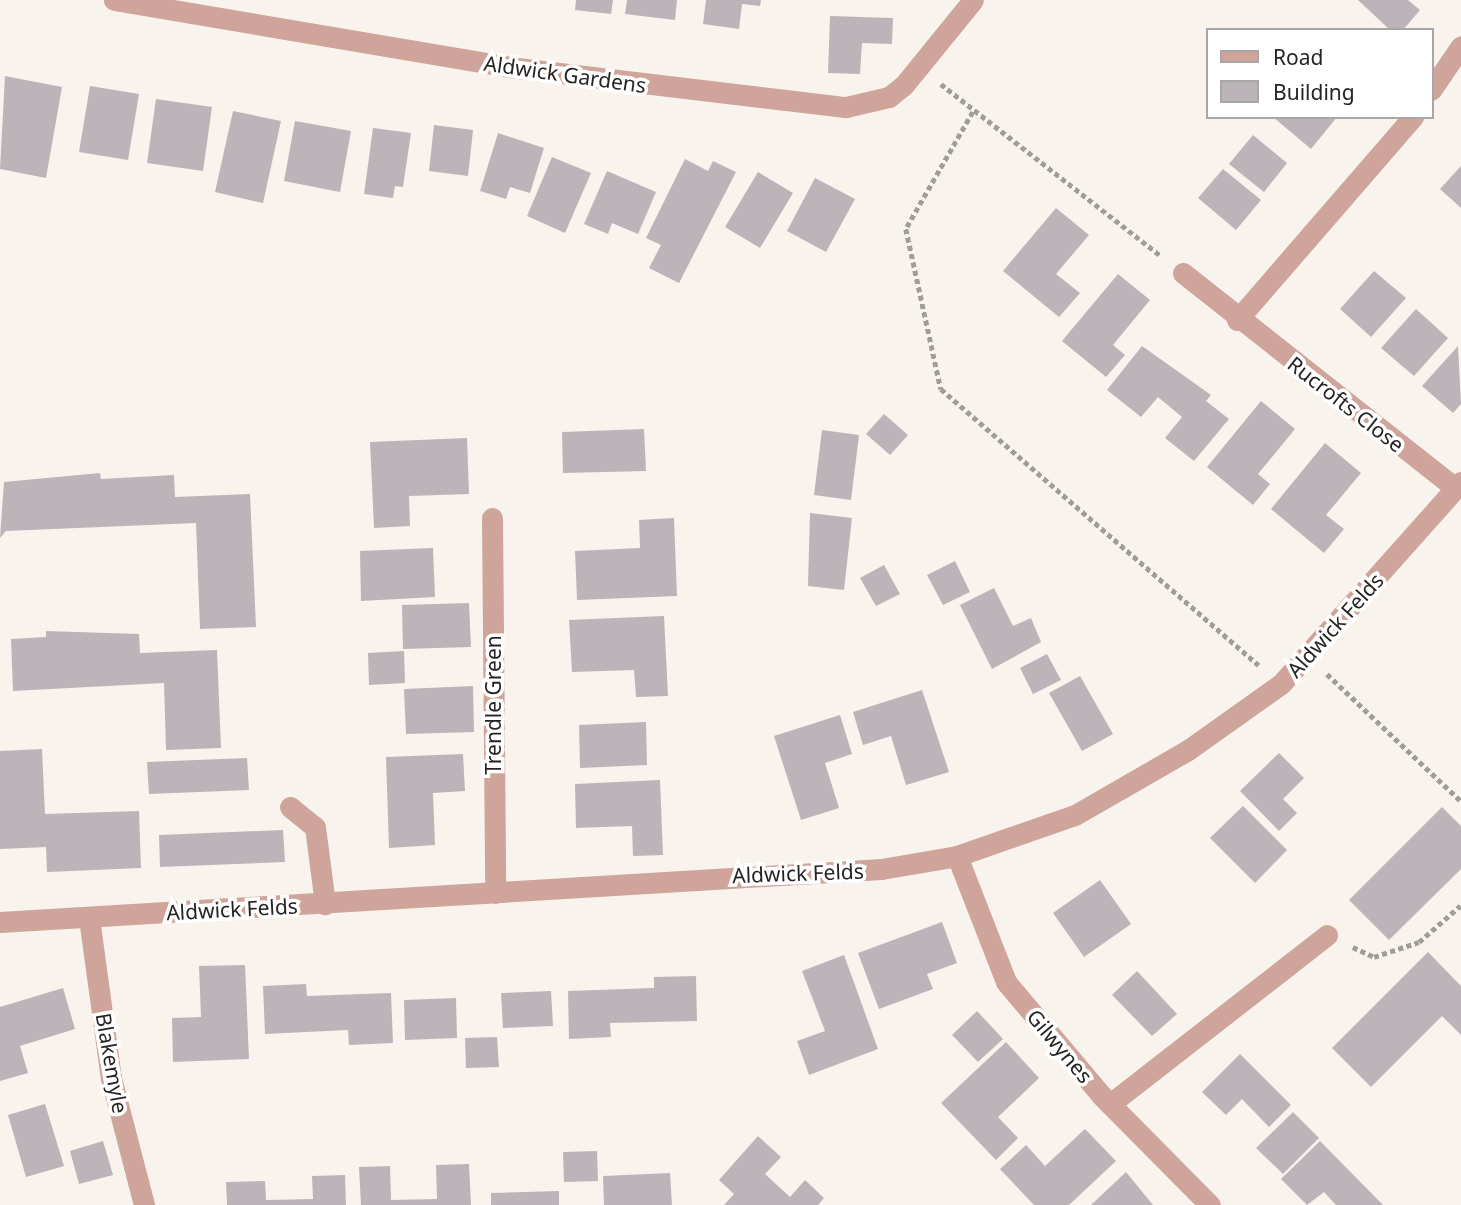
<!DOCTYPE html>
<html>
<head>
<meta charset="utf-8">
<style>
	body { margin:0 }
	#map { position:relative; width:1461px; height:1205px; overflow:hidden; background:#f8f3ed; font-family:"Noto Sans",sans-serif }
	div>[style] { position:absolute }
	.building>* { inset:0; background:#bbb5b9 }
	.path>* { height:4.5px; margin-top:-2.25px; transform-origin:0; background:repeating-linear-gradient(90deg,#a09c98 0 5px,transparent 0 8.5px) }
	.service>* { height:21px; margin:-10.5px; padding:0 10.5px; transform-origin:10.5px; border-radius:10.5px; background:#cfa49a }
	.minor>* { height:21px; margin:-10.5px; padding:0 10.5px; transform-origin:10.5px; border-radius:10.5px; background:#cfa49a }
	span { translate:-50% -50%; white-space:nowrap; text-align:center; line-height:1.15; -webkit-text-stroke:7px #fff; paint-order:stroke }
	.street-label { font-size:21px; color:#262422 }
	.legend { position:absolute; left:1206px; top:28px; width:228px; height:91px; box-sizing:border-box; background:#fff; border:2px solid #a8a7a7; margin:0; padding:9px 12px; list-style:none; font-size:21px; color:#262422 }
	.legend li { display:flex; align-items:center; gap:14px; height:35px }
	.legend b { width:35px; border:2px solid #a8a7a7 }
</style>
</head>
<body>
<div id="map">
	<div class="building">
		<div style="clip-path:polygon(576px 0,613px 0,611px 14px,575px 10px)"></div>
		<div style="clip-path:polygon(627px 0,677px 0,675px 20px,625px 14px)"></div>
		<div style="clip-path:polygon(706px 0,761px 0,760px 6px,742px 4px,739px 29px,703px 24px)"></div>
		<div style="clip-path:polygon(1358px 0,1408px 0,1420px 10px,1403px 30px,1390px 30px)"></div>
		<div style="clip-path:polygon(830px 16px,893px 18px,892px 44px,862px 43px,860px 74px,828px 73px)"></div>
		<div style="clip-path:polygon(5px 76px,62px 87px,46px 178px,0 169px)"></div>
		<div style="clip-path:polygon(90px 86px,139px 94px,128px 160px,79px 152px)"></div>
		<div style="clip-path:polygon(156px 99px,212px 107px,203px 171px,147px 163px)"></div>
		<div style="clip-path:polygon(233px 111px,281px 121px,263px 203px,215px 192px)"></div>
		<div style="clip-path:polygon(1273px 117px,1337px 117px,1311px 149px)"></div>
		<div style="clip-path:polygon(295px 121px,351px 131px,340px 192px,284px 181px)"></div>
		<div style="clip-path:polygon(434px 125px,473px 130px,468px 176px,429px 171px)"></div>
		<div style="clip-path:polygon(373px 128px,411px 133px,403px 187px,395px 186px,393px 198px,364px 194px)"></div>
		<div style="clip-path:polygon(498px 133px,544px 148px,530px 193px,510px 187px,506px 199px,480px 191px)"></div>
		<div style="clip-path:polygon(1253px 135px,1287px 163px,1264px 192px,1229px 164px)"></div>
		<div style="clip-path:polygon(552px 157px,591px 173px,565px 233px,527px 216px)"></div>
		<div style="clip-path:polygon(685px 159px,708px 171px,713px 161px,736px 172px,679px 283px,649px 268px,661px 245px,646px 238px)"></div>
		<div style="clip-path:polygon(1461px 166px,1461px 208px,1440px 189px)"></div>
		<div style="clip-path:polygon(1223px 169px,1261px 200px,1236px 230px,1198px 198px)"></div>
		<div style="clip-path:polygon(607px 171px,656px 192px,638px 234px,612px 223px,608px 234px,584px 224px)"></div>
		<div style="clip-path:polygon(758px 172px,793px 193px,760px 248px,725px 227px)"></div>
		<div style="clip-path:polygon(815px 178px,855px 199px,826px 252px,787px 231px)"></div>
		<div style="clip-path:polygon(1056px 208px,1089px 235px,1056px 274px,1080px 293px,1059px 317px,1003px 271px)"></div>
		<div style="clip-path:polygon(1374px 271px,1406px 298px,1371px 337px,1340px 309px)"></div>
		<div style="clip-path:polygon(1118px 274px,1150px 300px,1113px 345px,1125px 355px,1106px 377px,1062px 341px)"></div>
		<div style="clip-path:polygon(1416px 309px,1448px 338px,1414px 376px,1381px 348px)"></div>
		<div style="clip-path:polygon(1142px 346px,1211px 395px,1206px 401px,1229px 419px,1194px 461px,1165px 438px,1182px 417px,1158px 397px,1141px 417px,1107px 390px)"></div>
		<div style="clip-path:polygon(1458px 346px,1461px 404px,1453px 413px,1422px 386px)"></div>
		<div style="clip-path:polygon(1261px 401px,1295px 429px,1258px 474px,1270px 484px,1253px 505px,1207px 467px)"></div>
		<div style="clip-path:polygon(884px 414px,908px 435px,890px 455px,866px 434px)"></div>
		<div style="clip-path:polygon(644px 429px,646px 471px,563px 473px,562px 432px)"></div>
		<div style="clip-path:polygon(822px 430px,859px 435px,851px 500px,814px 495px)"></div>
		<div style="clip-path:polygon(467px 438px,469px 494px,409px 496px,410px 526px,374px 528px,370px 442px)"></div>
		<div style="clip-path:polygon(1325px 443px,1361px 473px,1326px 515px,1344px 529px,1324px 553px,1271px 509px)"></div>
		<div style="clip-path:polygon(100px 473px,101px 479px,174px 475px,175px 497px,250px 494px,256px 627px,200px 629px,196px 523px,6px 531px,0 538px,4px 482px)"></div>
		<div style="clip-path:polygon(810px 513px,852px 518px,844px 590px,808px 586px)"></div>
		<div style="clip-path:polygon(674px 518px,677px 596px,577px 600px,575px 551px,640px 548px,639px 520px)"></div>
		<div style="clip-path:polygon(433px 548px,435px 597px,361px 601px,360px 551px)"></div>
		<div style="clip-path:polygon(955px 561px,970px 592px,943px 605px,927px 575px)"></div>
		<div style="clip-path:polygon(884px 565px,900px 594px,876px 606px,860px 578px)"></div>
		<div style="clip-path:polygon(994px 588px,1013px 626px,1031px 618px,1041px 642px,992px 669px,960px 605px)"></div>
		<div style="clip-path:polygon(469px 603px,471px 647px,403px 649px,402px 605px)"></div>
		<div style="clip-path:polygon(664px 616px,668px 696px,636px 697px,634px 670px,572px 672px,569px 620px)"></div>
		<div style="clip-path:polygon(46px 631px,139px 634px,140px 653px,217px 650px,221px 748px,166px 750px,164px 683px,13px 691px,11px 639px,46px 637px)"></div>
		<div style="clip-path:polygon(404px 651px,405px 683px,369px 685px,368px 653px)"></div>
		<div style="clip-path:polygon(1047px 654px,1061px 680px,1033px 694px,1020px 668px)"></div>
		<div style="clip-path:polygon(1080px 676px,1113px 734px,1082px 751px,1049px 693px)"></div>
		<div style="clip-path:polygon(473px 686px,474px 732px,406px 734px,404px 689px)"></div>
		<div style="clip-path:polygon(922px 690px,949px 772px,906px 785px,891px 736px,863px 745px,853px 712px)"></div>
		<div style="clip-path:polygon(840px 715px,852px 754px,825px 763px,839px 808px,801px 820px,774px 736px)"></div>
		<div style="clip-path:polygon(646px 722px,647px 765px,580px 768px,579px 725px)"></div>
		<div style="clip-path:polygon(42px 749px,45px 814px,139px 811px,141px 868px,47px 872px,46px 847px,0 849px,0 751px)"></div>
		<div style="clip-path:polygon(1279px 753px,1304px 778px,1283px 799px,1297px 813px,1279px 831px,1240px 791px)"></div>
		<div style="clip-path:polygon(463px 754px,465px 791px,433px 793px,435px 845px,389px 848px,386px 757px)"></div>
		<div style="clip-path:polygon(247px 758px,249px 790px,149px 794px,147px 762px)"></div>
		<div style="clip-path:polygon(660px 780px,663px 855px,633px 856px,632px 826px,576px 828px,575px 784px)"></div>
		<div style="clip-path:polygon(1243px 806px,1287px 850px,1255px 883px,1210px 838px)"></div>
		<div style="clip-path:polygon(1442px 807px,1461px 826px,1461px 869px,1389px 940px,1349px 900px)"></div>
		<div style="clip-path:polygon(283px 830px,285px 862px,160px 867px,159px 835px)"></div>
		<div style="clip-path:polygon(1100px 880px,1131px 924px,1084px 957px,1053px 913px)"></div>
		<div style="clip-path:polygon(942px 922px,957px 963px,927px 974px,933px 989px,879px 1009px,858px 953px)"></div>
		<div style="clip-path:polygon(1428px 952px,1461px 986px,1461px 1035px,1442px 1016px,1371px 1087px,1332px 1048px)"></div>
		<div style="clip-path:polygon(844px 955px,878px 1049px,809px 1075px,797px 1041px,825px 1031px,802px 971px)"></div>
		<div style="clip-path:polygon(245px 965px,249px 1059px,173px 1062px,172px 1018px,201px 1017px,199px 966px)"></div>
		<div style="clip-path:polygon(1137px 971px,1177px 1014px,1152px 1036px,1112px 995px)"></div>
		<div style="clip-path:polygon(696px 976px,697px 1021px,610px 1023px,611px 1037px,569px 1039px,568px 991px,654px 988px,654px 977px)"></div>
		<div style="clip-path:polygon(306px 984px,307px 996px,391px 993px,393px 1043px,349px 1045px,348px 1030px,265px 1034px,263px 986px)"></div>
		<div style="clip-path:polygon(63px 988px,75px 1029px,20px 1046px,28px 1073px,0 1081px,0 1007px)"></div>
		<div style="clip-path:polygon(551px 991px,553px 1026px,503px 1028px,501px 993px)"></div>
		<div style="clip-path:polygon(456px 998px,457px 1038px,405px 1040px,404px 1000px)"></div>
		<div style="clip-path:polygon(977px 1011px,1003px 1039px,978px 1062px,952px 1035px)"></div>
		<div style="clip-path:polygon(497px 1037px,499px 1067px,466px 1068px,465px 1038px)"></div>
		<div style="clip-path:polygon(1006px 1042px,1039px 1078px,998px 1117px,1018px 1138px,996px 1160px,941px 1103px)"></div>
		<div style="clip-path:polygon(1240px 1054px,1291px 1105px,1269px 1127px,1242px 1099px,1226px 1115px,1202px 1092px)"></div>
		<div style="clip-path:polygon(45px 1104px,64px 1166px,26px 1177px,8px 1115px)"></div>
		<div style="clip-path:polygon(1293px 1112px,1319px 1138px,1283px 1174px,1256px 1148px)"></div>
		<div style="clip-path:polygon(1085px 1129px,1116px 1161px,1069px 1205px,1034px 1205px,1000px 1169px,1026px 1145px,1045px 1166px)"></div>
		<div style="clip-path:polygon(758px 1136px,781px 1157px,765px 1174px,790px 1197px,805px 1180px,824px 1198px,818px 1205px,724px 1205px,734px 1194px,719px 1180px)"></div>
		<div style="clip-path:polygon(103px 1141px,113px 1175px,79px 1184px,70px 1151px)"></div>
		<div style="clip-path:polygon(1320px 1141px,1383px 1205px,1336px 1205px,1324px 1192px,1307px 1205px,1281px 1179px)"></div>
		<div style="clip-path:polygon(597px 1151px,598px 1181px,564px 1182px,563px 1152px)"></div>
		<div style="clip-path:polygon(469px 1164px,471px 1205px,361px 1205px,359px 1167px,390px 1166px,391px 1200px,437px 1199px,436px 1165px)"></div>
		<div style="clip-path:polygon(1126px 1172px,1153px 1205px,1091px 1205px)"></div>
		<div style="clip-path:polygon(670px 1173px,672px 1205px,604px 1205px,603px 1176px)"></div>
		<div style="clip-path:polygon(345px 1175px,346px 1205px,227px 1205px,226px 1182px,265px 1181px,266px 1200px,313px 1199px,312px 1176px)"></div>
		<div style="clip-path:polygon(559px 1191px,559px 1205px,491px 1205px,491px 1193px)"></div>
	</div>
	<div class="path">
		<div style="left:941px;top:84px;width:278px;rotate:38deg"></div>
		<div style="left:973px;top:112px;width:135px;rotate:119.8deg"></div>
		<div style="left:906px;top:229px;width:164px;rotate:77.7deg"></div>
		<div style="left:941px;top:389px;width:421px;rotate:41deg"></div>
		<div style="left:1327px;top:674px;width:185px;rotate:43.5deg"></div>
		<div style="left:1353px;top:947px;width:23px;rotate:25deg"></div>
		<div style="left:1374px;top:957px;width:47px;rotate:-18.4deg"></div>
		<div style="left:1419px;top:942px;width:55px;rotate:-41.3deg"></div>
	</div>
	<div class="service">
		<div style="left:290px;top:807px;width:32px;rotate:39deg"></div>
		<div style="left:315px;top:827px;width:78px;rotate:82.6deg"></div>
		<div style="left:1110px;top:1104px;width:275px;rotate:-37.9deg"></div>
	</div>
	<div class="minor">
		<div style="left:114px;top:0;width:401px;rotate:9.6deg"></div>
		<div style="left:509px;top:67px;width:339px;rotate:6.8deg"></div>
		<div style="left:846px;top:107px;width:44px;rotate:-13.1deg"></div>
		<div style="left:889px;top:97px;width:19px;rotate:-39deg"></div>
		<div style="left:904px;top:85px;width:109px;rotate:-50.9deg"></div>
		<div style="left:1431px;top:90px;width:53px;rotate:-55.7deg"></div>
		<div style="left:1183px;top:273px;width:347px;rotate:38.3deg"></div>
		<div style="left:1237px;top:320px;width:269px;rotate:-49.1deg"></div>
		<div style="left:492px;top:518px;width:375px;rotate:89.5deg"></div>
		<div style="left:957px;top:856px;width:135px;rotate:68.7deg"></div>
		<div style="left:1006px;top:982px;width:148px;rotate:49.9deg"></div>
		<div style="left:1101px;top:1095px;width:155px;rotate:45.3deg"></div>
		<div style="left:89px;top:918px;width:162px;rotate:82.2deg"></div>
		<div style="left:111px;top:1078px;width:131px;rotate:75.4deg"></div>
		<div style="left:0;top:922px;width:883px;rotate:-3.44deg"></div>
		<div style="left:881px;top:869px;width:77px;rotate:-9.7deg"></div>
		<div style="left:957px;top:856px;width:125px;rotate:-19.2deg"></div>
		<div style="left:1075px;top:815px;width:130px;rotate:-29.9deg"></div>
		<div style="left:1188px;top:750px;width:114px;rotate:-35.4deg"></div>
		<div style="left:1281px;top:684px;width:271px;rotate:-48.3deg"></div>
	</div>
	<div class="street-label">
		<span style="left:565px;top:74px;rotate:8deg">Aldwick Gardens</span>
		<span style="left:1346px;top:404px;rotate:38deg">Rucrofts Close</span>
		<span style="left:1335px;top:625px;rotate:-48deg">Aldwick Felds</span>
		<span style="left:493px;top:705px;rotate:-90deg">Trendle Green</span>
		<span style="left:798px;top:873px;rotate:-2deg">Aldwick Felds</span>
		<span style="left:232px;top:909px;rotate:-3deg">Aldwick Felds</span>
		<span style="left:1060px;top:1046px;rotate:50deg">Gilwynes</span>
		<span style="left:112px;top:1063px;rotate:80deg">Blakemyle</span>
	</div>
	<ul class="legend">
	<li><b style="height:9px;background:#cfa49a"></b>Road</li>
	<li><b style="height:19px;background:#bbb5b9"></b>Building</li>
	</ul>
</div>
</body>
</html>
